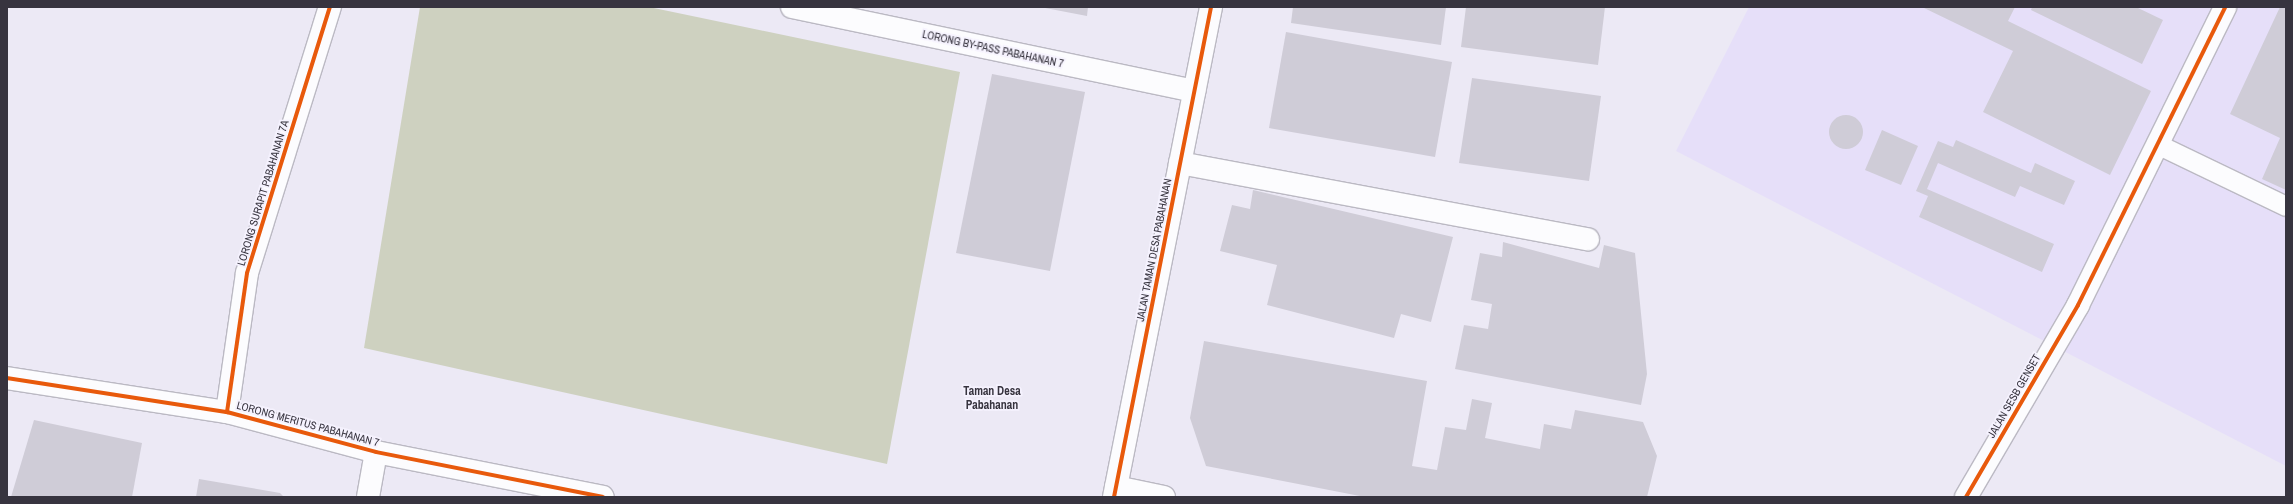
<!DOCTYPE html>
<html>
<head>
<meta charset="utf-8">
<style>
	body { margin:0 }
	#map { position:relative; width:2293px; height:504px; overflow:hidden; background:#ece9f5; font-family:"Archivo Narrow",sans-serif }
	div>[style] { position:absolute }
	.built>* { inset:0; background:#e6dff9 }
	.green>* { inset:0; background:#ced1c0 }
	.building>* { inset:0; background:#cfccd7 }
	.round { border-radius:50% }
	.roads { filter:drop-shadow(1px 0 #bbb9c3) drop-shadow(-1px 0 #bbb9c3) drop-shadow(0 1px #bbb9c3) drop-shadow(0 -1px #bbb9c3) }
	.service>* { height:19px; margin:-9.5px; padding:0 9.5px; transform-origin:9.5px; border-radius:9.5px; background:#fcfcfe }
	.minor>* { height:22px; margin:-11px; padding:0 11px; transform-origin:11px; border-radius:11px; background:#fcfcfe }
	.cycleway>* { height:4px; margin:-2px; padding:0 2px; transform-origin:2px; border-radius:2px; background:#e8590c }
	span { translate:-50% -50%; white-space:nowrap; text-align:center; line-height:1.15; -webkit-text-stroke:3.5px #f5f2fe; paint-order:stroke }
	.street-label { font-size:11px; color:#37343f }
	.neighbourhood-label { font-size:12px; color:#37343f; font-weight:700 }
	.frame { position:absolute; inset:0; border:8px solid #37343f; pointer-events:none }
</style>
</head>
<body>
<div id="map">
	<div class="built">
		<div style="clip-path:polygon(1749px 7px,2286px 7px,2286px 466px,1676px 151px)"></div>
	</div>
	<div class="green">
		<div style="clip-path:polygon(420px 7px,649px 7px,960px 72px,887px 464px,364px 348px)"></div>
	</div>
	<div class="building">
		<div style="clip-path:polygon(1040px 7px,1088px 7px,1087px 16px)"></div>
		<div style="clip-path:polygon(1293px 7px,1446px 7px,1441px 45px,1291px 23px)"></div>
		<div style="clip-path:polygon(1466px 7px,1605px 7px,1598px 65px,1461px 47px)"></div>
		<div style="clip-path:polygon(1922px 7px,2015px 7px,2008px 21px,2151px 91px,2110px 175px,1983px 112px,2013px 51px)"></div>
		<div style="clip-path:polygon(2032px 7px,2136px 7px,2163px 20px,2142px 64px,2031px 10px)"></div>
		<div style="clip-path:polygon(2280px 7px,2286px 7px,2286px 190px,2262px 179px,2280px 138px,2230px 114px)"></div>
		<div style="clip-path:polygon(1286px 32px,1452px 62px,1435px 157px,1269px 128px)"></div>
		<div style="clip-path:polygon(992px 74px,1085px 92px,1050px 271px,956px 253px)"></div>
		<div style="clip-path:polygon(1472px 78px,1601px 96px,1589px 181px,1459px 163px)"></div>
		<div class="round" style="left:1829px;top:115px;width:34px;height:34px"></div>
		<div style="clip-path:polygon(1882px 130px,1918px 146px,1901px 185px,1865px 170px)"></div>
		<div style="clip-path:polygon(1956px 140px,2031px 173px,2035px 163px,2075px 181px,2064px 205px,2020px 186px,2015px 197px,1938px 163px,1927px 189px,2054px 244px,2042px 272px,1919px 217px,1928px 196px,1916px 191px,1938px 141px,1953px 147px)"></div>
		<div style="clip-path:polygon(1253px 190px,1453px 237px,1431px 322px,1401px 314px,1394px 338px,1267px 305px,1277px 265px,1220px 251px,1232px 205px,1250px 209px)"></div>
		<div style="clip-path:polygon(1503px 242px,1599px 268px,1604px 245px,1635px 253px,1647px 374px,1641px 405px,1455px 369px,1464px 325px,1488px 329px,1492px 304px,1471px 300px,1480px 253px,1502px 257px)"></div>
		<div style="clip-path:polygon(1204px 341px,1427px 381px,1412px 466px,1437px 470px,1445px 427px,1466px 430px,1472px 399px,1492px 403px,1485px 438px,1540px 449px,1544px 424px,1571px 429px,1575px 410px,1643px 422px,1657px 456px,1647px 497px,1365px 497px,1206px 466px,1190px 418px)"></div>
		<div style="clip-path:polygon(34px 420px,142px 443px,132px 497px,11px 497px)"></div>
		<div style="clip-path:polygon(199px 479px,280px 493px,284px 497px,196px 497px)"></div>
	</div>
	<div class="roads">
		<div class="service">
			<div style="left:2157px;top:144px;width:143px;rotate:25.7deg"></div>
		</div>
		<div class="minor">
			<div style="left:792px;top:7px;width:411px;rotate:11.8deg"></div>
			<div style="left:1180px;top:163px;width:415px;rotate:10.6deg"></div>
			<div style="left:7px;top:378px;width:223px;rotate:8.8deg"></div>
			<div style="left:227px;top:412px;width:154px;rotate:15deg"></div>
			<div style="left:376px;top:452px;width:231px;rotate:11.2deg"></div>
			<div style="left:227px;top:412px;width:140px;rotate:-81.8deg"></div>
			<div style="left:247px;top:273px;width:279px;rotate:-72.7deg"></div>
			<div style="left:1116px;top:487px;width:49px;rotate:11.8deg"></div>
			<div style="left:368px;top:497px;width:46px;rotate:-79.9deg"></div>
			<div style="left:1114px;top:497px;width:500px;rotate:-78.8deg"></div>
			<div style="left:1966px;top:497px;width:222px;rotate:-59.7deg"></div>
			<div style="left:2078px;top:305px;width:332px;rotate:-63.7deg"></div>
		</div>
	</div>
	<div class="cycleway">
		<div style="left:7px;top:378px;width:223px;rotate:8.8deg"></div>
		<div style="left:227px;top:412px;width:154px;rotate:15deg"></div>
		<div style="left:376px;top:452px;width:231px;rotate:11.2deg"></div>
		<div style="left:227px;top:412px;width:140px;rotate:-81.8deg"></div>
		<div style="left:247px;top:273px;width:279px;rotate:-72.7deg"></div>
		<div style="left:1114px;top:497px;width:500px;rotate:-78.8deg"></div>
		<div style="left:1966px;top:497px;width:222px;rotate:-59.7deg"></div>
		<div style="left:2078px;top:305px;width:332px;rotate:-63.7deg"></div>
	</div>
	<div class="street-label">
		<span style="left:993px;top:49px;rotate:12deg">LORONG BY-PASS PABAHANAN 7</span>
		<span style="left:263px;top:193px;rotate:-73deg">LORONG SURAPIT PABAHANAN 7A</span>
		<span style="left:1154px;top:250px;rotate:-79deg">JALAN TAMAN DESA PABAHANAN</span>
		<span style="left:2014px;top:396px;rotate:-60deg">JALAN SESB GENSET</span>
		<span style="left:308px;top:424px;rotate:15deg">LORONG MERITUS PABAHANAN 7</span>
	</div>
	<div class="neighbourhood-label">
		<span style="left:992px;top:399px">Taman Desa<br>Pabahanan</span>
	</div>
	<div class="frame"></div>
</div>
</body>
</html>
